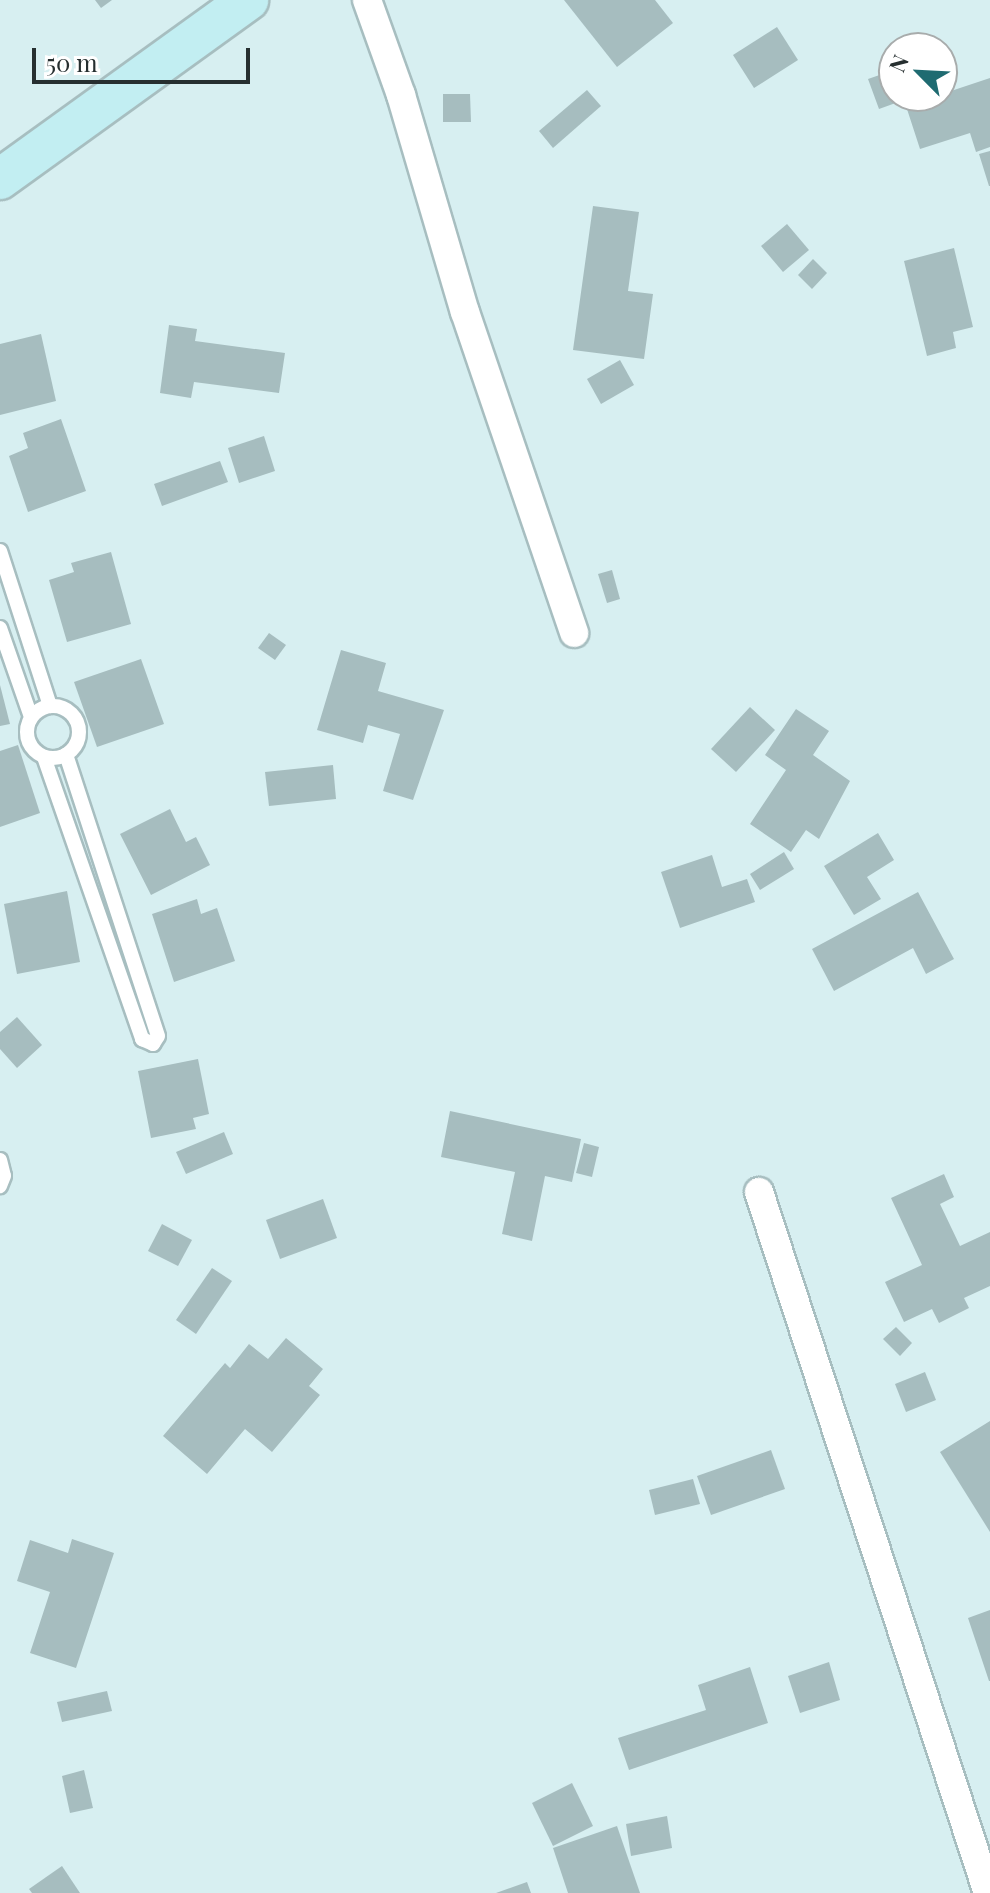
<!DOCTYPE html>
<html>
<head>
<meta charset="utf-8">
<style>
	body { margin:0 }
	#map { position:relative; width:990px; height:1893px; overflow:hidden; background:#d7eff1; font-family:"Playfair Display",serif }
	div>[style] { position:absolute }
	.building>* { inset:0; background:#a6bdbf }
	.roads { filter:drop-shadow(2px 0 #a7bec0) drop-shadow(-2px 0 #a7bec0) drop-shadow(0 2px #a7bec0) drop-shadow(0 -2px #a7bec0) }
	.lane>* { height:14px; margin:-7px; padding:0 7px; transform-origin:7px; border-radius:7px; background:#fff }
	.lane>.ring { margin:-7px; padding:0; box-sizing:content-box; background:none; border:14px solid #fff; border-radius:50% }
	.street>* { height:28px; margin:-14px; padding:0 14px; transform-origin:14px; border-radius:14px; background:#fff }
	.secondary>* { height:40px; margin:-20px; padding:0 20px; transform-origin:20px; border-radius:20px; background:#c2eef2 }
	span { translate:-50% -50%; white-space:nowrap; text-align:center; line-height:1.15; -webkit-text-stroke:7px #fff; paint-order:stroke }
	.north { position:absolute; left:878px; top:32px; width:80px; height:80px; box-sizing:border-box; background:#fff; border:2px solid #a8acac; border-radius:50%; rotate:294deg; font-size:22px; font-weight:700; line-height:32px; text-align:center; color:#262f30 }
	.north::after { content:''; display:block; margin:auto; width:28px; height:36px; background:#1f6b71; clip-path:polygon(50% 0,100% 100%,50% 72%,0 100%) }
	.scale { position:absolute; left:32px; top:48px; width:218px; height:36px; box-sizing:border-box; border:4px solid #262f30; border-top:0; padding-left:10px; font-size:24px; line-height:28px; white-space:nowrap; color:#262f30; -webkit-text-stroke:6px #fff; paint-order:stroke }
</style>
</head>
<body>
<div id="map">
	<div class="building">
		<div style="clip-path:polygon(95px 0,112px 0,101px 8px)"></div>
		<div style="clip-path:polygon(564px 0,655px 0,673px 23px,617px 67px)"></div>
		<div style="clip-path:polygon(777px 27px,798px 60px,754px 88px,733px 55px)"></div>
		<div style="clip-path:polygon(894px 70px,894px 96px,915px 96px,879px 109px,868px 79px)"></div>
		<div style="clip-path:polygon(990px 78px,990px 147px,976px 152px,970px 133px,920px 149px,906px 106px)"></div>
		<div style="clip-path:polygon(587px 90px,601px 106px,553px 148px,539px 131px)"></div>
		<div style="clip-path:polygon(443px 94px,470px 94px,471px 122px,443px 122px)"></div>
		<div style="clip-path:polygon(990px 151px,990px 186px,989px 186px,979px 154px)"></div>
		<div style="clip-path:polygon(593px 206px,639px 212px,628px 291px,653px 294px,644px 359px,573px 350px)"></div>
		<div style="clip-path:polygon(787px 224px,809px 250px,783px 272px,761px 246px)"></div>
		<div style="clip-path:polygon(954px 248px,973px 327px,953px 332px,956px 348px,927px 356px,904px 261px)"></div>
		<div style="clip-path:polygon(813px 259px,827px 273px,812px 289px,798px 275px)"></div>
		<div style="clip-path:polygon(169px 325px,197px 329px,195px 341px,285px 353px,279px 393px,194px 382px,191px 398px,160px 393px)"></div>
		<div style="clip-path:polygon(41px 334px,56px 401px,0 415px,0 344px)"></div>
		<div style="clip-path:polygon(620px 360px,634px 385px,601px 404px,587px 379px)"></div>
		<div style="clip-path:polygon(61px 419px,86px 491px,28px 512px,9px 456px,28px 448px,23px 433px)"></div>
		<div style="clip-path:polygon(264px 436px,275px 471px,239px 483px,228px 448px)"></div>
		<div style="clip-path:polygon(220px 461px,228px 482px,162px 506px,154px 484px)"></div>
		<div style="clip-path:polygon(111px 552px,131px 624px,67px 642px,49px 580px,74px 572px,71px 563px)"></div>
		<div style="clip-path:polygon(612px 570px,620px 599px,607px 603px,598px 574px)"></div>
		<div style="clip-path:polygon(269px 633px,286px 645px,275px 660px,258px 648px)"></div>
		<div style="clip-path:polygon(341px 650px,386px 663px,378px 691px,444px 710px,413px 800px,383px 791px,400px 734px,368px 725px,363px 743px,317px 730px)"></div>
		<div style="clip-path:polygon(141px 659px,164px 724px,97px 747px,74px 682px)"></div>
		<div style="clip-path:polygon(0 685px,10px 724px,0 726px)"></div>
		<div style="clip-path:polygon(750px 707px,775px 730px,736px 772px,711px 749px)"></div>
		<div style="clip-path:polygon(796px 709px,829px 731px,813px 755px,850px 781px,819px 839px,806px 830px,791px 852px,750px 824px,786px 770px,765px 755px)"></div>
		<div style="clip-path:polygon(18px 745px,40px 813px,0 827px,0 751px)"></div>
		<div style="clip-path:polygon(333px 765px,336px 799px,269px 806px,265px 772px)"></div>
		<div style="clip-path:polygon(170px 809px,186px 842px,196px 837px,210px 865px,151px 895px,120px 834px)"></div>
		<div style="clip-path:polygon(878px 833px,894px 860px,867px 877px,881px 899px,854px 915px,824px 866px)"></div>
		<div style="clip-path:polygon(784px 852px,794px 869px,760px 890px,750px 874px)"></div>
		<div style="clip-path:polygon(712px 855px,722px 887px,747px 879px,755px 902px,680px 928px,661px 872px)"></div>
		<div style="clip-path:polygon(67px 891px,80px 962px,17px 974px,4px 904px)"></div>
		<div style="clip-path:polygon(918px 892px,954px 959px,926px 974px,913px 948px,834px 991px,812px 949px)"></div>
		<div style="clip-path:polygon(197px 899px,201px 914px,217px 908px,235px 961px,174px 982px,152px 914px)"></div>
		<div style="clip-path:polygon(17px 1017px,42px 1045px,17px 1068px,0 1049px,0 1032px)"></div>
		<div style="clip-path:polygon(198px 1059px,209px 1114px,193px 1118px,196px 1129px,151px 1138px,138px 1071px)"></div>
		<div style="clip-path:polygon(450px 1111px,581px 1139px,572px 1182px,545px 1176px,532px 1241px,502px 1234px,515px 1172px,441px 1157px)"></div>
		<div style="clip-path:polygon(224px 1132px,233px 1154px,186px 1174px,176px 1152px)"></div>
		<div style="clip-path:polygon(584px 1143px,599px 1147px,592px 1177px,576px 1173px)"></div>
		<div style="clip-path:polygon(944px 1174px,954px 1197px,940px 1204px,960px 1246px,990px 1232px,990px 1286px,964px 1298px,969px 1308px,939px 1323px,932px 1309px,904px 1322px,885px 1282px,922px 1265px,891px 1198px)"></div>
		<div style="clip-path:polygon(323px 1199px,337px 1238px,280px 1259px,266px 1220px)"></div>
		<div style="clip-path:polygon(162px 1224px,192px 1240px,178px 1266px,148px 1251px)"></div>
		<div style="clip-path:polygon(212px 1268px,232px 1281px,196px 1334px,176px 1320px)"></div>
		<div style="clip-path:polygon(896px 1327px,912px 1343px,900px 1356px,883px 1339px)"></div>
		<div style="clip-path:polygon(286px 1338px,323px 1369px,309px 1386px,320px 1395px,272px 1452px,245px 1429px,207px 1474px,163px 1436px,225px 1363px,230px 1368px,249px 1344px,268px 1359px)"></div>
		<div style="clip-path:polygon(925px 1372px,936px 1400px,906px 1412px,895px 1384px)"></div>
		<div style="clip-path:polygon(990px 1421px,990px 1532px,940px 1452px)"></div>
		<div style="clip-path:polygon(771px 1450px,785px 1489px,711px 1515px,697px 1476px)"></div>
		<div style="clip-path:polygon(693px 1479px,700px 1504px,655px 1515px,649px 1490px)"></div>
		<div style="clip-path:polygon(72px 1539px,114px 1553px,76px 1668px,30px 1653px,50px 1592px,17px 1581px,30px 1540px,68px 1553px)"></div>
		<div style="clip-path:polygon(990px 1610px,990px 1681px,989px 1681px,968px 1618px)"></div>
		<div style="clip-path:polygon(829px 1662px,840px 1700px,800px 1713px,788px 1676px)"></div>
		<div style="clip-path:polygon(750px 1667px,768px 1723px,629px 1770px,618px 1738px,706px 1710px,698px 1685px)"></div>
		<div style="clip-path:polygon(107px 1691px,112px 1711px,62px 1722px,57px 1702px)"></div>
		<div style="clip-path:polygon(84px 1770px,93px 1808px,70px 1813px,62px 1776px)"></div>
		<div style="clip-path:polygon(572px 1783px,593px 1826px,553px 1846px,532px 1803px)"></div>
		<div style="clip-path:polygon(667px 1816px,672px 1848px,631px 1856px,626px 1824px)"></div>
		<div style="clip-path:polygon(617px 1826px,640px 1893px,568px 1893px,553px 1848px)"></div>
		<div style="clip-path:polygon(62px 1866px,80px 1893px,32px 1893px,29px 1889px)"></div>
		<div style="clip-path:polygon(527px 1882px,531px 1893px,496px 1893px)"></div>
	</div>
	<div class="roads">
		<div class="lane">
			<div style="left:0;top:551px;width:163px;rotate:72.1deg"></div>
			<div style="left:0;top:628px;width:94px;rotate:70.8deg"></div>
			<div class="ring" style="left:27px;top:706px;width:38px;height:38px"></div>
			<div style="left:44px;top:757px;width:299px;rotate:70.8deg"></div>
			<div style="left:142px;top:1039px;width:12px;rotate:24deg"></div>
			<div style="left:153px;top:1044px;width:9px;rotate:-58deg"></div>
			<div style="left:158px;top:1036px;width:296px;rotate:-108.1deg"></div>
			<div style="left:0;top:1160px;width:16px;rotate:76deg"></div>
			<div style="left:4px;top:1176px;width:11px;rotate:112deg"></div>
		</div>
		<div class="street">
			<div style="left:367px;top:0;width:101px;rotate:70.3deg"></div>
			<div style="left:401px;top:95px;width:226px;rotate:73.6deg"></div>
			<div style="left:465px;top:312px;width:339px;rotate:71.2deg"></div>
			<div style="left:759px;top:1192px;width:737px;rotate:71.91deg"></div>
		</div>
		<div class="secondary">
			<div style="left:0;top:179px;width:306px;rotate:-35.8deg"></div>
		</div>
	</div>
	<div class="north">N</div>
	<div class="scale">50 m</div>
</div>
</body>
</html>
